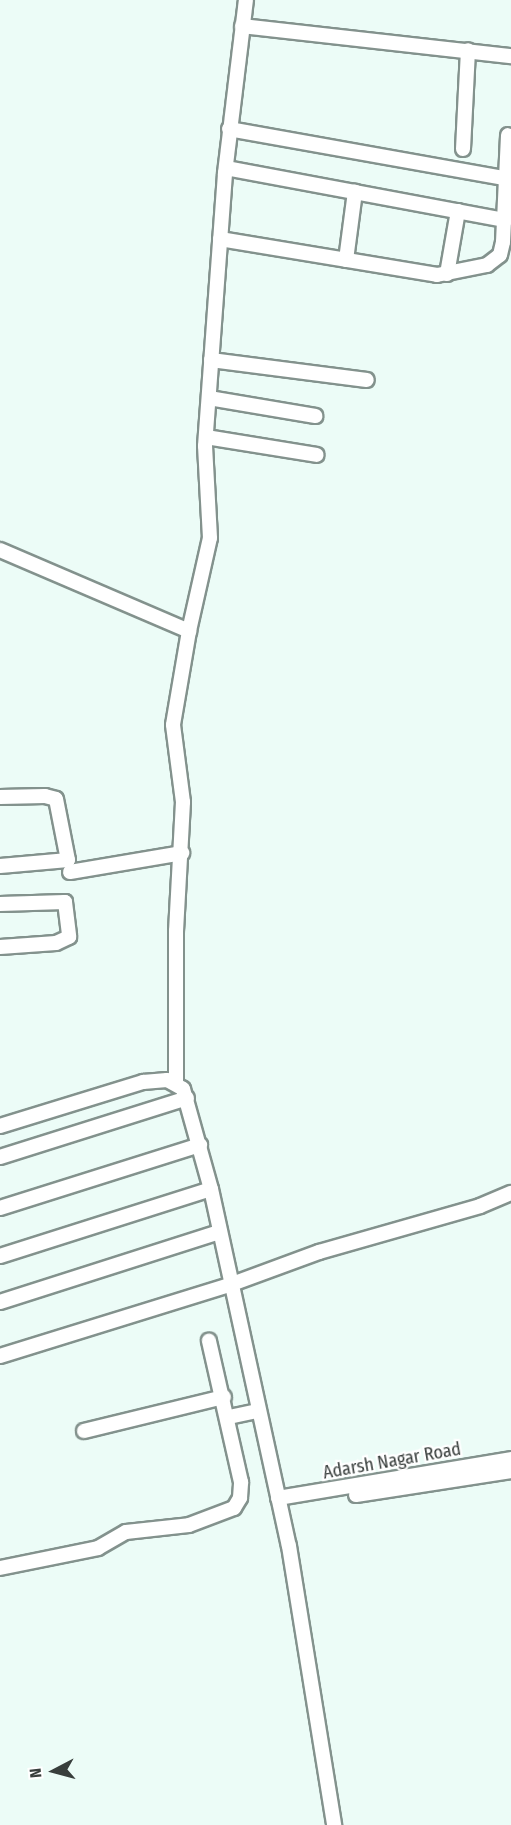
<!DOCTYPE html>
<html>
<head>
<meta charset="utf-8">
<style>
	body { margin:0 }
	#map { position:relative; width:511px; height:1825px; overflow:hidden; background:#ecfcf7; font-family:"Fira Sans Condensed",sans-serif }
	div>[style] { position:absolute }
	.roads { filter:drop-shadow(2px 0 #83928d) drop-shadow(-2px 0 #83928d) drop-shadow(0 2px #83928d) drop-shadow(0 -2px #83928d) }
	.minor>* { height:14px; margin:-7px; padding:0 7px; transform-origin:7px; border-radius:7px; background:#fff }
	span { translate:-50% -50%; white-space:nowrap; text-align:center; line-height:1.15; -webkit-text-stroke:4.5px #fff; paint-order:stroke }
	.street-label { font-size:18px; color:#383e3c }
	.north { position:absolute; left:24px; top:1741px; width:60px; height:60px; -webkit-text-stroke:4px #fff; paint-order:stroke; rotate:264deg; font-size:16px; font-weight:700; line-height:24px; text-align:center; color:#383e3c }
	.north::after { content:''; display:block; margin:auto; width:21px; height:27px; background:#383e3c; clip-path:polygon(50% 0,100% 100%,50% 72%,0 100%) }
</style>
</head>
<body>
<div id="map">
	<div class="roads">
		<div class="minor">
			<div style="left:242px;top:26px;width:271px;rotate:6.4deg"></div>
			<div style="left:229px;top:129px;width:284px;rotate:10.1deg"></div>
			<div style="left:463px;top:149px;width:99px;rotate:-87.1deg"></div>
			<div style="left:226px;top:168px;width:284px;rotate:10.6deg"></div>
			<div style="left:220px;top:239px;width:220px;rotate:9.4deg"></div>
			<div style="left:437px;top:275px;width:51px;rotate:-11.3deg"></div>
			<div style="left:487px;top:265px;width:16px;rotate:-38deg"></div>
			<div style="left:500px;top:255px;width:13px;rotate:-77deg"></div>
			<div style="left:503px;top:242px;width:107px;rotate:-87.3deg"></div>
			<div style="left:346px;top:260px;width:69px;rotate:-82.5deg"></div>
			<div style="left:447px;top:274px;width:64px;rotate:-80.1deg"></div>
			<div style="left:211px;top:360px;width:157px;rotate:7.3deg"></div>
			<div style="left:209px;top:398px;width:108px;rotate:9.6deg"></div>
			<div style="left:206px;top:437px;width:112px;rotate:9.2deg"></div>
			<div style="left:0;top:550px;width:206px;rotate:23.2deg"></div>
			<div style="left:189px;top:631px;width:95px;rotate:99.7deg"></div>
			<div style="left:173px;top:725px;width:78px;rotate:82.6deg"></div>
			<div style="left:183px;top:802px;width:129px;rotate:93.1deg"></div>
			<div style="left:176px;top:931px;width:152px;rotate:90deg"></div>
			<div style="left:189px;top:631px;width:95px;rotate:-77.3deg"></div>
			<div style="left:210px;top:538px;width:92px;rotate:-93.1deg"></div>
			<div style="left:205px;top:446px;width:274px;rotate:-85.8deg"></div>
			<div style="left:225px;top:173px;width:174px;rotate:-83.1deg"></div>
			<div style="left:0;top:797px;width:45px;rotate:-1.3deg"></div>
			<div style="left:45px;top:796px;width:11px;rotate:15deg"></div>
			<div style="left:56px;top:799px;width:62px;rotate:78.9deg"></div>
			<div style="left:68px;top:860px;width:68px;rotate:175deg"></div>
			<div style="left:70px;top:872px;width:114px;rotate:-9.6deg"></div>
			<div style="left:0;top:904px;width:65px;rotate:-1.8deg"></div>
			<div style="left:65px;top:902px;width:35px;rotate:83deg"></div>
			<div style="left:69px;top:937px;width:14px;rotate:155deg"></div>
			<div style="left:56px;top:943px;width:56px;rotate:175.9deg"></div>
			<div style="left:0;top:1126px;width:150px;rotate:-17.1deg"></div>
			<div style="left:143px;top:1082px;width:24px;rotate:-5deg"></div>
			<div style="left:167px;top:1080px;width:18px;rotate:29deg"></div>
			<div style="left:183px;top:1089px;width:104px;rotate:74.4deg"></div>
			<div style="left:211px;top:1189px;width:365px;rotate:77.7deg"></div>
			<div style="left:289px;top:1546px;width:283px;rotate:80.8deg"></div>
			<div style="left:0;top:1157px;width:196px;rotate:-17.5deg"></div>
			<div style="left:0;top:1208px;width:210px;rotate:-17.5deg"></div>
			<div style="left:0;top:1256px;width:221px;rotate:-17.6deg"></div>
			<div style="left:0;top:1302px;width:231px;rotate:-17.7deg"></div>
			<div style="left:0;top:1356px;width:243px;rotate:-17.2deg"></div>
			<div style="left:232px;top:1284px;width:93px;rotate:-20.2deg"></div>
			<div style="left:319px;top:1252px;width:167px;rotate:-15.9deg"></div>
			<div style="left:480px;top:1206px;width:34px;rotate:-23deg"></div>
			<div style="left:229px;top:1417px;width:30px;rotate:-12deg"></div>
			<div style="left:84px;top:1431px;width:144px;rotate:-13.7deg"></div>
			<div style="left:356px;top:1495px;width:157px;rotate:-8.8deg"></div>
			<div style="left:278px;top:1498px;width:236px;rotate:-9.5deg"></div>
			<div style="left:0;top:1568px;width:100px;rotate:-11.5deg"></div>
			<div style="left:98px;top:1548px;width:32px;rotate:-30deg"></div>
			<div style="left:126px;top:1532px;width:63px;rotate:-6.3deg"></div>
			<div style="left:189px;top:1525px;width:48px;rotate:-20.7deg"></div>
			<div style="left:234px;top:1508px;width:12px;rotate:-59deg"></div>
			<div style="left:240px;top:1498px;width:16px;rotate:-86deg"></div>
			<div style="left:241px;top:1482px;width:145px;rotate:-102.8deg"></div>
		</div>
	</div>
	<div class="street-label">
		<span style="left:392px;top:1461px;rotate:-10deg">Adarsh Nagar Road</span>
	</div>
	<div class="north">N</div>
</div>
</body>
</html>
